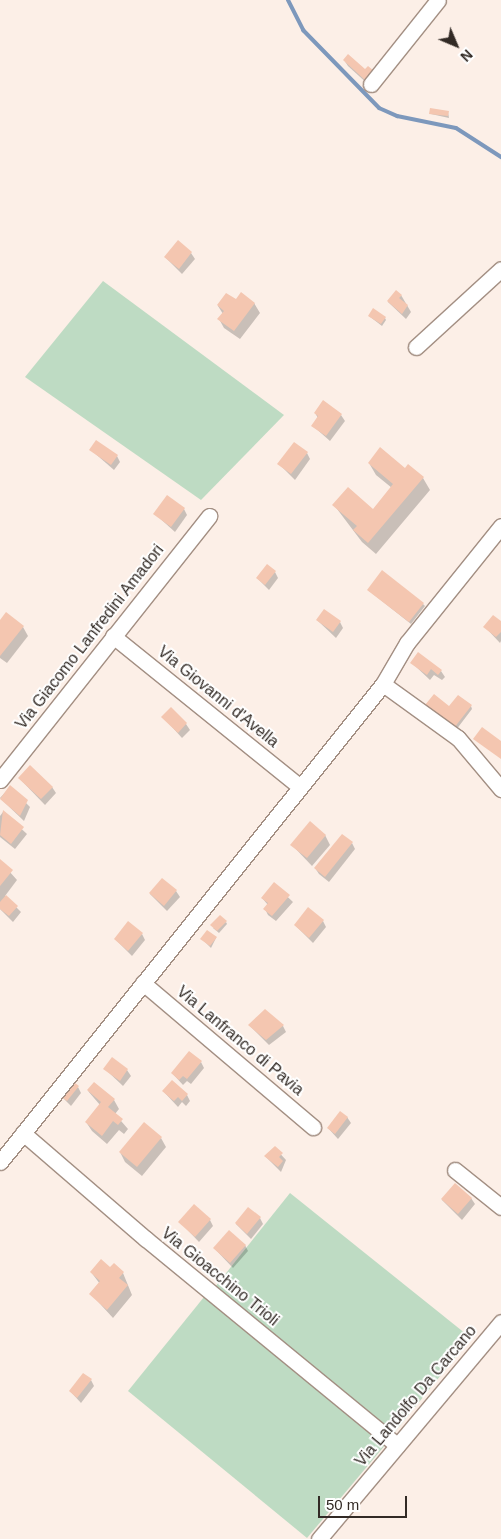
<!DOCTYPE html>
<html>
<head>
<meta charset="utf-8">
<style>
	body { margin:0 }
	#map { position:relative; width:501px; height:1539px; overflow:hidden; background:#fcefe7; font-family:Arial,sans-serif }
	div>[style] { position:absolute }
	.green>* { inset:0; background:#bedbc3 }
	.shadow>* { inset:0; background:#0003 }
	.stream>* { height:4px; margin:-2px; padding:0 2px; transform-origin:2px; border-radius:2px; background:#7d98bc }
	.building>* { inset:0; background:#f4c6b0 }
	.roads { filter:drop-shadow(1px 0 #a38f83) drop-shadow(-1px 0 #a38f83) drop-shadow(0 1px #a38f83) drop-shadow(0 -1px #a38f83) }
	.minor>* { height:15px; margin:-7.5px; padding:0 7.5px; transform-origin:7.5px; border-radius:7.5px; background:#fff }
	span { translate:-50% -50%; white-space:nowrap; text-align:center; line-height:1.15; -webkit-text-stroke:4px #fff; paint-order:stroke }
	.street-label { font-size:16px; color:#322a25 }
	.north { position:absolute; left:431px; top:20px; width:50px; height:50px; -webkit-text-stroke:4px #fff; paint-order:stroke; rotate:135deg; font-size:14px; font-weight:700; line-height:20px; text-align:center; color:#322a25 }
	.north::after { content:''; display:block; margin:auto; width:18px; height:22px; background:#322a25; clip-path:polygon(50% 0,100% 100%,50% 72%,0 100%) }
	.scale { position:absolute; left:318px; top:1496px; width:89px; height:22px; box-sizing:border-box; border:2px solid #322a25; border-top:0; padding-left:6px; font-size:15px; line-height:18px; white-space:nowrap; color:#322a25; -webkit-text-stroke:4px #fff; paint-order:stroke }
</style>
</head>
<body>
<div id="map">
	<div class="green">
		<div style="clip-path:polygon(103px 281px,284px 415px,201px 500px,25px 377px)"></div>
		<div style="clip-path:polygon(290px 1193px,471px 1338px,394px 1433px,215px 1287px)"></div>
		<div style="clip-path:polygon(204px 1297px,386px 1444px,307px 1538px,128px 1391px)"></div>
	</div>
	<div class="shadow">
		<div style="clip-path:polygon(344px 60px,365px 71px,370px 86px,348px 66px)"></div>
		<div style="clip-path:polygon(448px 112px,449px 118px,431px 114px)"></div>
		<div style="clip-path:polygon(191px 253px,195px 259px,182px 274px,165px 257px)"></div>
		<div style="clip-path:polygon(401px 295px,411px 312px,406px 319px,388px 302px)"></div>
		<div style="clip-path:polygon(236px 301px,254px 303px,260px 313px,240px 339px,224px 328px,219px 319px,223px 314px,218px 306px)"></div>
		<div style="clip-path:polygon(369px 316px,385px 318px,386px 320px,382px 326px)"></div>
		<div style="clip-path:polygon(315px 413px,341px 415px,345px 421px,330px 441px,313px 426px,318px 418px)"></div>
		<div style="clip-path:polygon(91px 450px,117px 456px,120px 462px,114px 470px)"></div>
		<div style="clip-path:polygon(307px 453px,310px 459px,295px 480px,279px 464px)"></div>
		<div style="clip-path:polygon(369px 463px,405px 470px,423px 478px,430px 490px,376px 554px,362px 542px,334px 505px,373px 510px,392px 488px,376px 475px)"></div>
		<div style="clip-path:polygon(184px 509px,187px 515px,175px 532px,155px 514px)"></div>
		<div style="clip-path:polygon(275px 572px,278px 578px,269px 590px,257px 578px)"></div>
		<div style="clip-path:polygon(368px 590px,423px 604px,425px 606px,411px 624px)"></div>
		<div style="clip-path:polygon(317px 620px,340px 622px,343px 628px,336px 638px)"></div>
		<div style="clip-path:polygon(0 622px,23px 627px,28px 636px,7px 663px,0 658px)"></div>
		<div style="clip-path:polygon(501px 623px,501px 641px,500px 643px,485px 627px)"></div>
		<div style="clip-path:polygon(412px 663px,441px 671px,445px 677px,442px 680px,434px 675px,430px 680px)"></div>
		<div style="clip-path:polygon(434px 696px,450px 708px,471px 706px,472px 709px,456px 730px)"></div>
		<div style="clip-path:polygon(163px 717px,186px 724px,190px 730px,182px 738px)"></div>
		<div style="clip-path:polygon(19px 778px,52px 787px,56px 793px,45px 805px)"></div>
		<div style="clip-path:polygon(10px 787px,30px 807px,24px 821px,0 798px)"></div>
		<div style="clip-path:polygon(3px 812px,27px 834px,15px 849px,0 837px,0 816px)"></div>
		<div style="clip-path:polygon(325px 835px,330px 845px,312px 866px,292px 845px)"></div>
		<div style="clip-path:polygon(352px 843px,355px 849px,329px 882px,319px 874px,315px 868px)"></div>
		<div style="clip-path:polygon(0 861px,17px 880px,5px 896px,21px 912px,13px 922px,0 909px)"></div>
		<div style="clip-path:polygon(274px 884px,293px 902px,276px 921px,268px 915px,265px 909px,268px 905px,262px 898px)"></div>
		<div style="clip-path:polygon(176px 891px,180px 897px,167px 911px,150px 894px)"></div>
		<div style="clip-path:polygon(323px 921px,326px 927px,313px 943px,295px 925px)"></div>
		<div style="clip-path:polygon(226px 922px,227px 924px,219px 933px,213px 928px)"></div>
		<div style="clip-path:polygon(142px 934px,145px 940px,132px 956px,115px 939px)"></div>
		<div style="clip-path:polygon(216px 938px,211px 948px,202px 939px)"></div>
		<div style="clip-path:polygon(249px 1025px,283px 1026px,286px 1032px,269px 1045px)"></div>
		<div style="clip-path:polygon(201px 1062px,204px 1068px,191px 1084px,187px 1081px,183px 1085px,172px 1073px)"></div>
		<div style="clip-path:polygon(105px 1069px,127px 1070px,131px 1076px,123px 1086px)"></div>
		<div style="clip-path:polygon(78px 1087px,81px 1093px,71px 1106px,61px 1096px)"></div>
		<div style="clip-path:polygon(88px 1091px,114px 1100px,119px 1109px,115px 1114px,128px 1129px,124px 1134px,119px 1130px,107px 1144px,92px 1131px,86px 1122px,100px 1105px)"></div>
		<div style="clip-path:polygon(164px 1092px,187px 1095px,190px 1101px,186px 1106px,182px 1102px,178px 1107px)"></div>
		<div style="clip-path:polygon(347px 1117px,351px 1123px,338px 1139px,328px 1128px)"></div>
		<div style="clip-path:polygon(161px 1138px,166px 1147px,142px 1176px,125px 1162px,120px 1152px)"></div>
		<div style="clip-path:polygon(275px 1148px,286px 1160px,281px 1172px,265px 1156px)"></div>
		<div style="clip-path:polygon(471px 1198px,475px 1204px,462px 1220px,442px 1200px)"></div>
		<div style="clip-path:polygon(260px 1218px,263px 1224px,251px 1239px,236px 1224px)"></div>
		<div style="clip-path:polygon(210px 1220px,213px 1226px,199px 1242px,180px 1222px)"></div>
		<div style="clip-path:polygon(245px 1245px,248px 1251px,233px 1268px,214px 1248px)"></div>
		<div style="clip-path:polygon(110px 1269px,123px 1273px,132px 1295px,113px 1318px,91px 1294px,100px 1284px,91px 1272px)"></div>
		<div style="clip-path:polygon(91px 1380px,94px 1386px,81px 1403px,70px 1391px)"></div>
	</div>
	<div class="stream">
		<div style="left:288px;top:0;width:34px;rotate:63deg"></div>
		<div style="left:303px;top:30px;width:109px;rotate:45.7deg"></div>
		<div style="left:379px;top:108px;width:20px;rotate:24deg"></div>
		<div style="left:397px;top:116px;width:60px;rotate:11.5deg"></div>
		<div style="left:456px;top:128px;width:54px;rotate:32.8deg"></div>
	</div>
	<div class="building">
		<div style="clip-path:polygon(348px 54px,365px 69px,368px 66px,374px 71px,366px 81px,343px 60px)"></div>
		<div style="clip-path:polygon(430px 108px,449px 111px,448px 116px,429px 114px)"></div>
		<div style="clip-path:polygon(178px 240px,192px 252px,179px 269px,164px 257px)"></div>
		<div style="clip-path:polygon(396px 290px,402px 295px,399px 298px,408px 305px,402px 314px,387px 301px)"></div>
		<div style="clip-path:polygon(241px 292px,255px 303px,234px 331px,217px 319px,224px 311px,217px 305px,226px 293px,236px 299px)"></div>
		<div style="clip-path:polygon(373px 308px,386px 317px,381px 324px,368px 316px)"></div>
		<div style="clip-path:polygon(323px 400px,342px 414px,326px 436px,311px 426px,318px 416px,314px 413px)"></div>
		<div style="clip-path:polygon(96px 440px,118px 455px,111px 465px,89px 450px)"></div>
		<div style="clip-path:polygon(294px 442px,308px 452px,291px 474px,277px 464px)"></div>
		<div style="clip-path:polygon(380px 447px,405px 468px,408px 464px,424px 477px,368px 543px,353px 530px,357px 526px,332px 505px,348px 487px,373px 509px,393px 484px,368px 463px)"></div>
		<div style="clip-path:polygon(167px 495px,185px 508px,171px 527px,153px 514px)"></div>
		<div style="clip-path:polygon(267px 564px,276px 571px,265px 585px,256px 578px)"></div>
		<div style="clip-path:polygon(382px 570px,424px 603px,409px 622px,367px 590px)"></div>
		<div style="clip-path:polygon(324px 609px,341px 621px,333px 632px,316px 620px)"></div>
		<div style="clip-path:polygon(6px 612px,24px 626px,0 656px,0 620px)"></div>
		<div style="clip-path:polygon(493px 615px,501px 621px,501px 632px,496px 637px,483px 627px)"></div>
		<div style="clip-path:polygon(418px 652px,442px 670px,438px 675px,431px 669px,427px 675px,410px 663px)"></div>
		<div style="clip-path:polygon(434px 694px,449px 706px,458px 695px,472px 705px,454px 728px,425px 705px)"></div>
		<div style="clip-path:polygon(171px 707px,187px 723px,178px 733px,161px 717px)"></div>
		<div style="clip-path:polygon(482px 727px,501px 741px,501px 759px,473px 739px)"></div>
		<div style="clip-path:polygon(30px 765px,53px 787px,41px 799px,18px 778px)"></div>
		<div style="clip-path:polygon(10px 785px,28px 800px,20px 816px,0 799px)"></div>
		<div style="clip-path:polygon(3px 810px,24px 827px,11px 844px,0 835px)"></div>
		<div style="clip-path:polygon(310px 821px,326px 835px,307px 858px,290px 845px)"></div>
		<div style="clip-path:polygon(342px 834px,353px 842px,325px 877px,314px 868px)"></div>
		<div style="clip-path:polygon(0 859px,13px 870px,0 886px)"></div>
		<div style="clip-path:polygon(162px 878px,177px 890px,164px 906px,149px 893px)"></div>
		<div style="clip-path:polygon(274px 882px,290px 895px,272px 916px,263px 909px,268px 903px,261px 898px)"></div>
		<div style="clip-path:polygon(6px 895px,18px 906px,9px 916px,0 909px,0 902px)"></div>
		<div style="clip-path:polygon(308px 907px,324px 920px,309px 938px,294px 925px)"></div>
		<div style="clip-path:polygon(220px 915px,227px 921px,217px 931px,210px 925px)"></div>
		<div style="clip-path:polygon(128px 921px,143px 933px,128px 951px,114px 939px)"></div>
		<div style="clip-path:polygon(207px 930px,217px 937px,210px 946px,200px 939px)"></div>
		<div style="clip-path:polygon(265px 1009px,284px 1025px,266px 1040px,248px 1025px)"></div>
		<div style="clip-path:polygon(189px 1051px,202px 1061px,187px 1079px,183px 1076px,179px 1080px,171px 1073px)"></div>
		<div style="clip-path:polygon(112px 1057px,128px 1069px,120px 1081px,103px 1069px)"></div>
		<div style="clip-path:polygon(71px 1080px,79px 1086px,67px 1101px,59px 1095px)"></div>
		<div style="clip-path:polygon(172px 1080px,188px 1094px,182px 1101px,178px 1097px,174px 1101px,162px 1091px)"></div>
		<div style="clip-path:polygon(94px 1082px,115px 1099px,108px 1107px,123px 1119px,118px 1125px,113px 1121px,102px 1136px,85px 1122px,101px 1102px,87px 1090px)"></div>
		<div style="clip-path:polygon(340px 1111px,348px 1117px,335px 1134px,327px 1128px)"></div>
		<div style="clip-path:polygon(144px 1122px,162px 1137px,137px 1167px,119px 1152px)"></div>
		<div style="clip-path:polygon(275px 1146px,283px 1153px,279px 1157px,283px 1161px,278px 1167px,264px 1156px)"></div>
		<div style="clip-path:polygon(455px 1183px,472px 1198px,458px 1214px,441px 1199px)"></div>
		<div style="clip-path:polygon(194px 1204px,211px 1219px,195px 1237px,178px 1222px)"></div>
		<div style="clip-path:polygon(248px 1207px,261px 1217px,247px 1234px,235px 1223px)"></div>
		<div style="clip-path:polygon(229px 1230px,246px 1245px,230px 1263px,213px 1248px)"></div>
		<div style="clip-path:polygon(101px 1259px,110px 1267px,114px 1263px,124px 1272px,119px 1278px,128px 1285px,107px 1310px,89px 1294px,100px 1281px,90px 1272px)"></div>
		<div style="clip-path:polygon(83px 1373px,92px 1379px,77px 1398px,69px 1391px)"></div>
	</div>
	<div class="roads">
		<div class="minor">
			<div style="left:371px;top:84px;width:107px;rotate:-51.4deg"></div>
			<div style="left:416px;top:347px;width:115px;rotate:-42.5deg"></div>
			<div style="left:113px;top:636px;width:240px;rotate:38.9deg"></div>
			<div style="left:383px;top:684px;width:92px;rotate:35.8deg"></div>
			<div style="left:458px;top:738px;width:67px;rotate:49.9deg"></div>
			<div style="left:0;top:780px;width:337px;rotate:-51.6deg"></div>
			<div style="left:143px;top:983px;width:223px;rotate:40.3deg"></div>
			<div style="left:23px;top:1133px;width:162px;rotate:40.8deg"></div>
			<div style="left:146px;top:1239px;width:325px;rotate:39.4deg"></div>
			<div style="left:0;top:1162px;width:613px;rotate:-51.3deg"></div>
			<div style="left:383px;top:684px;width:48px;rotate:-59.7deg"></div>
			<div style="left:407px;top:643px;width:150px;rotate:-51.2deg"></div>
			<div style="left:455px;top:1170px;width:59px;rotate:38.8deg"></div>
			<div style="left:319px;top:1539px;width:283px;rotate:-50deg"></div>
		</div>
	</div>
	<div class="street-label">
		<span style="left:90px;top:637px;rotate:-52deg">Via Giacomo Lanfredini Amadori</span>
		<span style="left:218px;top:697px;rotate:39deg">Via Giovanni d'Avella</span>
		<span style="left:240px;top:1041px;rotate:40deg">Via Lanfranco di Pavia</span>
		<span style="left:220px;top:1277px;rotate:39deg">Via Gioacchino Trioli</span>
		<span style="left:416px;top:1396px;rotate:-50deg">Via Landolfo Da Carcano</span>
	</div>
	<div class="north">N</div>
	<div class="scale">50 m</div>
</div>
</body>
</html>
